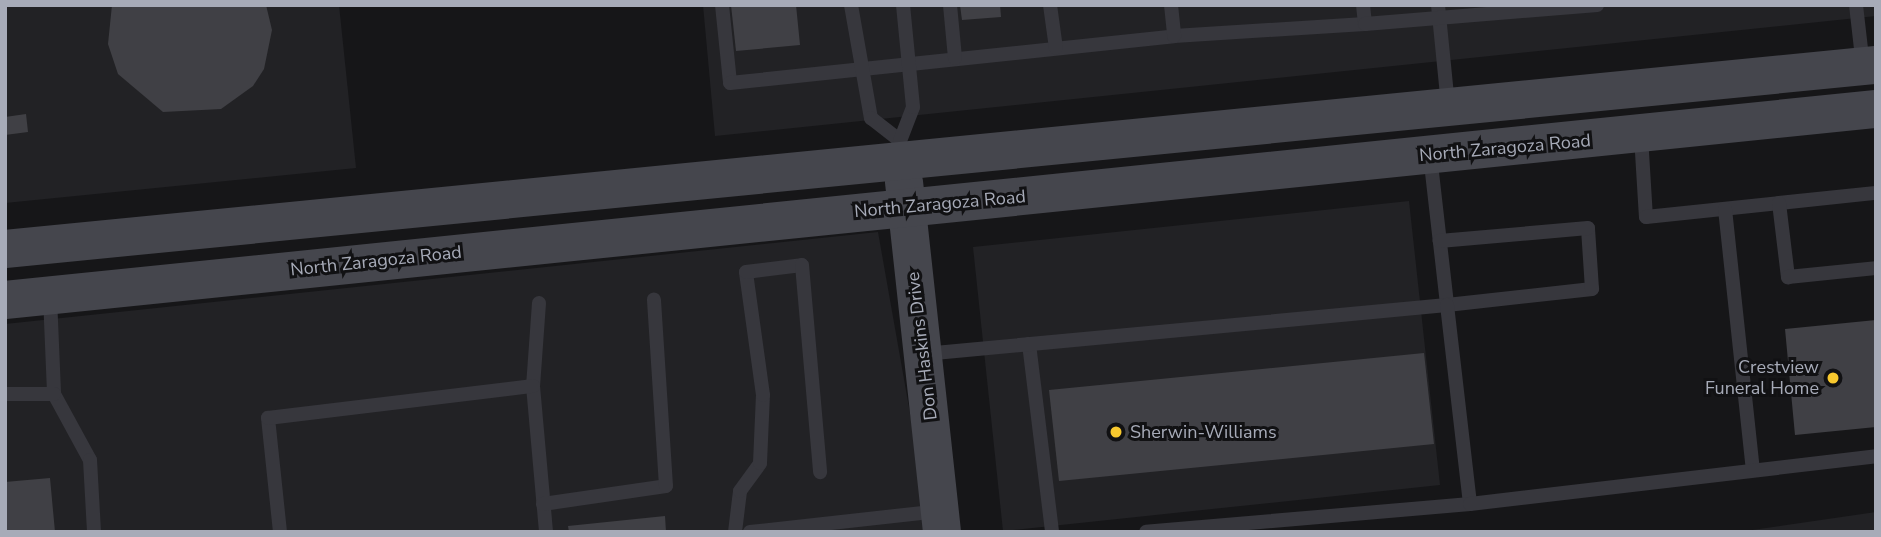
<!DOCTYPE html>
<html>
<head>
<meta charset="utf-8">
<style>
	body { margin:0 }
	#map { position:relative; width:1881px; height:537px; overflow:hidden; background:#161618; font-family:"Nunito Sans",sans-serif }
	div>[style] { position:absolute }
	.built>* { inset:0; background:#222225 }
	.building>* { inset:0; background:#404045 }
	.lane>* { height:14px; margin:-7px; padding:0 7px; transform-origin:7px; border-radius:7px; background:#37373d }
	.secondary>* { height:38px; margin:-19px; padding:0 19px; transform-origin:19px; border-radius:19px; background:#45464d }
	.dots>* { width:19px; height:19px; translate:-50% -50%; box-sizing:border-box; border:4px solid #111113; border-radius:50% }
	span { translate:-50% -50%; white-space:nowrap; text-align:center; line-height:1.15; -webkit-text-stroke:6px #111113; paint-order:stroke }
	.street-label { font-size:18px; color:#a7abb8 }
	.poi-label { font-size:18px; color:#a7abb8 }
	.right { translate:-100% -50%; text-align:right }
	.left { translate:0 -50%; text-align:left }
	.frame { position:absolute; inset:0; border:7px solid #a7abb8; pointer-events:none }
</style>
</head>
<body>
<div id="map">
	<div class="built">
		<div style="clip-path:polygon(5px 5px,339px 5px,356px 168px,5px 203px)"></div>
		<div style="clip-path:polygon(703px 5px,1876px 5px,1876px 16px,715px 136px)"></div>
		<div style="clip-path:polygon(1409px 201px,1440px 485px,1003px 531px,973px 247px)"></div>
		<div style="clip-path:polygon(878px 232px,931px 532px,5px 532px,5px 324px)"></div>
		<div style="clip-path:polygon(1876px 512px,1876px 532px,1739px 532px)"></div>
	</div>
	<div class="building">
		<div style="clip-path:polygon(112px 5px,266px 5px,272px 30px,264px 69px,253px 86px,221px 109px,163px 112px,118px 74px,108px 44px)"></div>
		<div style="clip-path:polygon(731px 5px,796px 5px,800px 45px,736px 51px)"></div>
		<div style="clip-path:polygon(960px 5px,1000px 5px,1001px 17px,962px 20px)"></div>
		<div style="clip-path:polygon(26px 114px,28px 132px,5px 135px,5px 117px)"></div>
		<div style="clip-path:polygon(1876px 320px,1876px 427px,1795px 435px,1785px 329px)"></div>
		<div style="clip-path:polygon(1424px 353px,1434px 444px,1059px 481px,1049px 390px)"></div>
		<div style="clip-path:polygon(50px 478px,55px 532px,5px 532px,5px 482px)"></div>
		<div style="clip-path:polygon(665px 516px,666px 532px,569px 532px,568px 526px)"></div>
	</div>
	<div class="lane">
		<div style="left:722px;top:5px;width:78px;rotate:84.1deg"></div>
		<div style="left:730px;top:83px;width:446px;rotate:-6deg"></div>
		<div style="left:1174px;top:36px;width:191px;rotate:-3.6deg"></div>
		<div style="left:1365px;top:24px;width:19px;rotate:-96deg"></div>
		<div style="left:851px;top:5px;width:115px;rotate:80deg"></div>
		<div style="left:871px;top:118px;width:37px;rotate:38deg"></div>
		<div style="left:950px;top:5px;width:53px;rotate:84.6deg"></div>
		<div style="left:1050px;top:5px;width:43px;rotate:82.1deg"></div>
		<div style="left:1171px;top:5px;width:31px;rotate:84deg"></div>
		<div style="left:1438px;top:5px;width:100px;rotate:84.3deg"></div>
		<div style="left:1856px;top:5px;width:61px;rotate:83.5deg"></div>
		<div style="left:1365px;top:24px;width:233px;rotate:-4.7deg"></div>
		<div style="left:1641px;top:136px;width:81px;rotate:86.5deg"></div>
		<div style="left:1646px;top:217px;width:231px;rotate:-6deg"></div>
		<div style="left:1430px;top:155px;width:151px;rotate:83.5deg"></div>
		<div style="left:1447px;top:305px;width:146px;rotate:-6.3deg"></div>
		<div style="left:1592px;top:289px;width:61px;rotate:-93.8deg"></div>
		<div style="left:1588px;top:228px;width:149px;rotate:175deg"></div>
		<div style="left:902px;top:158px;width:17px;rotate:-97deg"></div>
		<div style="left:900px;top:141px;width:36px;rotate:-69deg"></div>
		<div style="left:913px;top:107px;width:102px;rotate:-95.6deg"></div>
		<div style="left:1779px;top:203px;width:75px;rotate:83.1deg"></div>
		<div style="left:1788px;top:277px;width:88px;rotate:-5.8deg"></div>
		<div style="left:1725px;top:209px;width:262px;rotate:83.9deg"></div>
		<div style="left:50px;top:297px;width:97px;rotate:87.6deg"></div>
		<div style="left:54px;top:394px;width:75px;rotate:61.4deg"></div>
		<div style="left:90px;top:460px;width:72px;rotate:86.8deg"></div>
		<div style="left:539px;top:303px;width:83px;rotate:94.1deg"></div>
		<div style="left:533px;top:386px;width:147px;rotate:84.9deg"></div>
		<div style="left:1029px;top:344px;width:189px;rotate:83deg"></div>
		<div style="left:924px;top:354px;width:525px;rotate:-5.35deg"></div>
		<div style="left:1447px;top:305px;width:200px;rotate:83.4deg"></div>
		<div style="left:1470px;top:504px;width:325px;rotate:175.1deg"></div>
		<div style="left:5px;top:394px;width:49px"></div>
		<div style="left:543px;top:504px;width:124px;rotate:-8.3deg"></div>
		<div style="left:666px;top:486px;width:187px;rotate:-93.7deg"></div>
		<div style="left:1470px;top:504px;width:409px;rotate:-6.7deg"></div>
		<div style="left:280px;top:532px;width:115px;rotate:-96deg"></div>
		<div style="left:268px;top:418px;width:267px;rotate:-6.9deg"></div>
		<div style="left:735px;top:532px;width:41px;rotate:-83deg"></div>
		<div style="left:740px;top:491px;width:34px;rotate:-54deg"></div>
		<div style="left:760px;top:463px;width:68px;rotate:-87.5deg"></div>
		<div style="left:763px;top:395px;width:124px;rotate:-97.9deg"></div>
		<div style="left:746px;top:272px;width:56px;rotate:-7.1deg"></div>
		<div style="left:802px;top:265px;width:208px;rotate:85deg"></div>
		<div style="left:750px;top:532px;width:190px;rotate:-6.3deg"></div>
	</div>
	<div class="secondary">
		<div style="left:904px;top:182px;width:352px;rotate:83.8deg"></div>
		<div style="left:5px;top:249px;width:1880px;rotate:-5.62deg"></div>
		<div style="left:5px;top:300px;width:1881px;rotate:-5.83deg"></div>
	</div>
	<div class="dots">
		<div style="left:1833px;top:378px;background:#f8c82e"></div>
		<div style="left:1116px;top:432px;background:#f8c82e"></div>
	</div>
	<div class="street-label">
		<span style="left:1505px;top:148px;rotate:-5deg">North Zaragoza Road</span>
		<span style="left:940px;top:204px;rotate:-5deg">North Zaragoza Road</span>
		<span style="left:376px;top:261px;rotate:-6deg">North Zaragoza Road</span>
		<span style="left:922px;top:346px;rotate:-97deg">Don Haskins Drive</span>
	</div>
	<div class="poi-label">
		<span class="right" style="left:1819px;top:378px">Crestview<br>Funeral Home</span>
		<span class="left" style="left:1130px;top:432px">Sherwin-Williams</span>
	</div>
	<div class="frame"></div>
</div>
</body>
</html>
